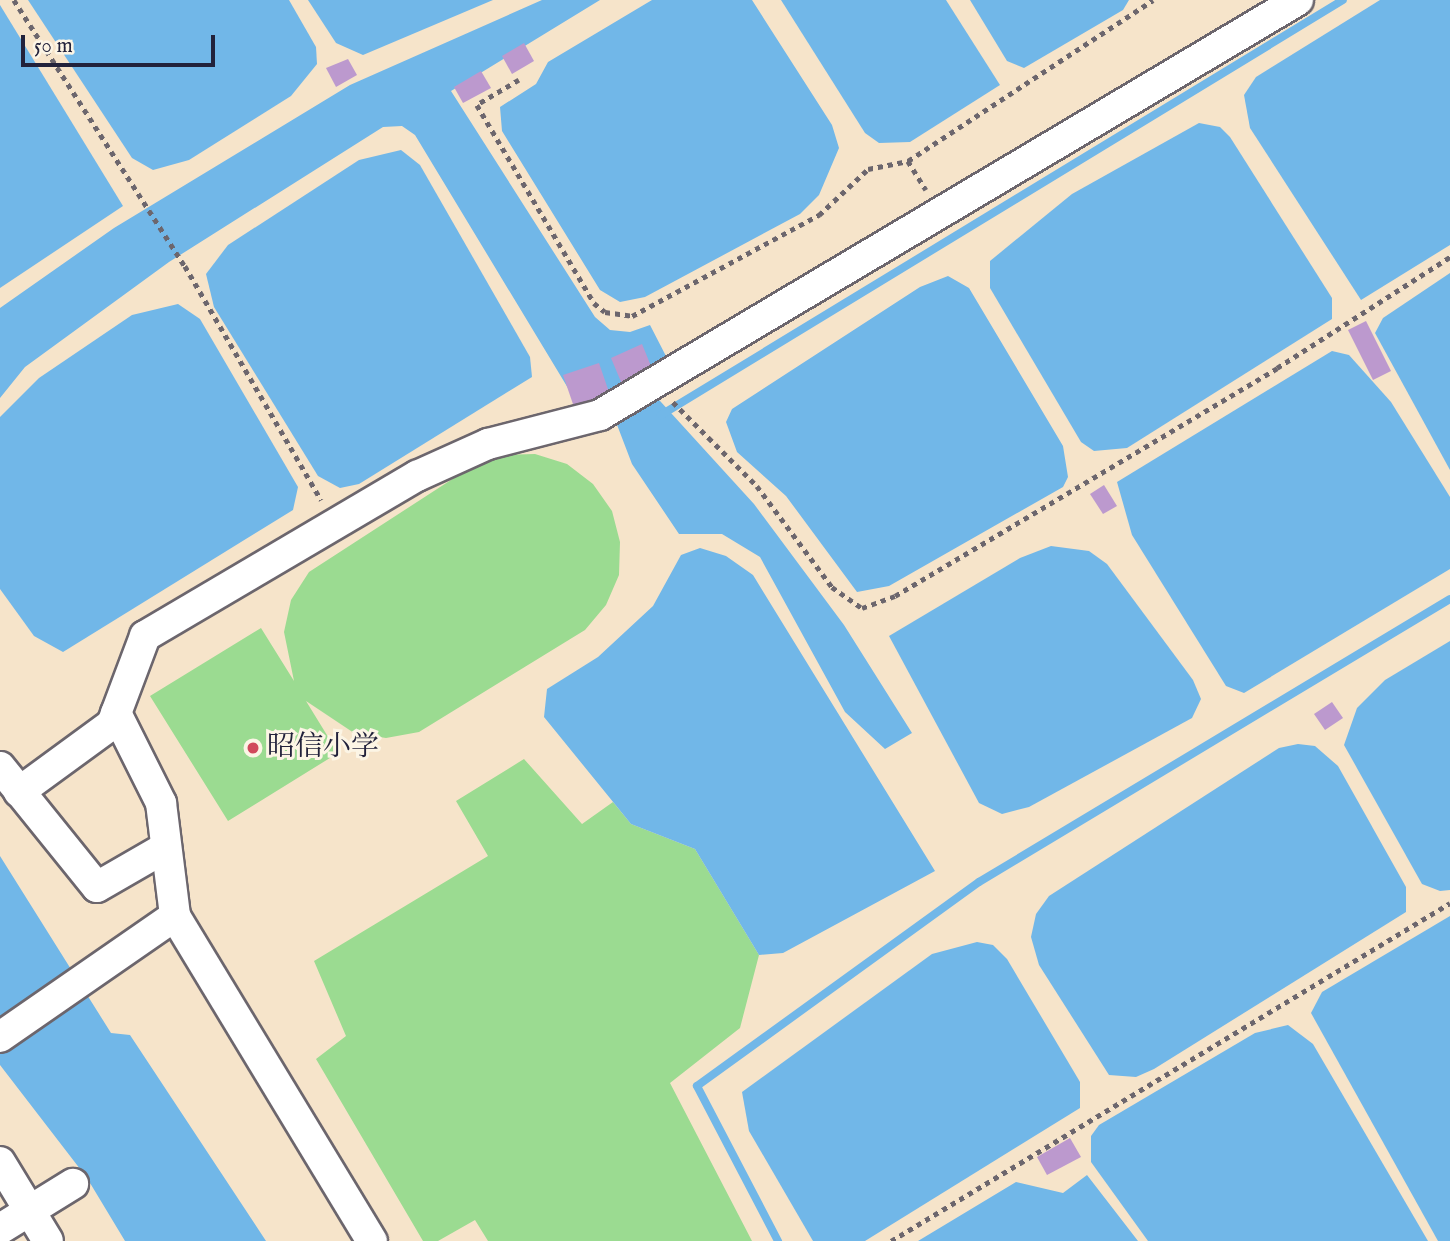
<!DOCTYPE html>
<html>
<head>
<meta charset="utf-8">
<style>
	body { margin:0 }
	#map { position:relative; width:1450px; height:1241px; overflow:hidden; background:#f6e4ca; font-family:"IM FELL English","Noto Serif SC",serif }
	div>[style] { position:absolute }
	.green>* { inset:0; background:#9bdb91 }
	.water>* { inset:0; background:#71b7e8 }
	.stream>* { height:8px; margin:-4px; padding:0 4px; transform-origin:4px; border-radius:4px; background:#71b7e8 }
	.building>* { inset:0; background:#bc99ce }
	.path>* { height:4.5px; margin-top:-2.25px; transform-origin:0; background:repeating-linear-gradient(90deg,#6c666d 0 5px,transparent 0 10px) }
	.roads { filter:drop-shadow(2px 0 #6c666d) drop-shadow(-2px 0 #6c666d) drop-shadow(0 2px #6c666d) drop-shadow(0 -2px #6c666d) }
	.minor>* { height:30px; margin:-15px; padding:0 15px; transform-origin:15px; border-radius:15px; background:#fff }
	.dots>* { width:19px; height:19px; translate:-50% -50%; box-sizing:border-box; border:4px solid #fcf5e5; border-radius:50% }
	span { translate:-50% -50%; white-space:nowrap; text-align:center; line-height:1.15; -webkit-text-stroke:6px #fcf5e5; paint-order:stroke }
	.poi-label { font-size:28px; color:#22223b }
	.left { translate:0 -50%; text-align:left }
	.scale { position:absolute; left:21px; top:35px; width:194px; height:32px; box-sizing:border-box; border:4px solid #22223b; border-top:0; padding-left:9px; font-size:21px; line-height:24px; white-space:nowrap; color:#22223b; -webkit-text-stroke:5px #fcf5e5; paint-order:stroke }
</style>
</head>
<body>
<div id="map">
	<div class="green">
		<div style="clip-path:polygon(535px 454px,567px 464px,593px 484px,612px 511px,620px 542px,619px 575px,606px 605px,585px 630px,419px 732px,386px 738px,354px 733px,306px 701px,338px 753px,228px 821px,150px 696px,261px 628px,294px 681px,284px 632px,291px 600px,309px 572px,471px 467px,502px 455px)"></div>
		<div style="clip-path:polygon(524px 759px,582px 824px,613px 802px,631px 824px,695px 849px,759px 955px,740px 1028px,670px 1083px,752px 1241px,488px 1241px,475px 1220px,438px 1241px,423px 1241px,316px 1059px,346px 1036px,314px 961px,488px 856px,456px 801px)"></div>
	</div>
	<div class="water">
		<div style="clip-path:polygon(28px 0,289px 0,316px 47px,317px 64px,291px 96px,189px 160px,153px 170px,132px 158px)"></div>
		<div style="clip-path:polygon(308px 0,493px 0,363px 55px,336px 43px)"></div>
		<div style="clip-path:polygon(542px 0,600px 0,451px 91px,595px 317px,610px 330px,630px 332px,650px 325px,668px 360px,640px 379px,754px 504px,844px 625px,912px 733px,885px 749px,845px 712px,760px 557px,722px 534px,679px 534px,632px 464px,606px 396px,574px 398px,415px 135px,402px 126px,383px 127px,169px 262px,25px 367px,0 398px,0 308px,114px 228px,350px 85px)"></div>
		<div style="clip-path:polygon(652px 0,752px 0,832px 125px,839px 148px,819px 195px,800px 214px,645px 297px,620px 302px,600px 290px,502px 131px,500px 107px,536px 84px,548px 62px)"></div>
		<div style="clip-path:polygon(781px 0,946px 0,1000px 85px,910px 142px,879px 143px,865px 133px)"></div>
		<div style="clip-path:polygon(970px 0,1129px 0,1123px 10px,1024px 68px,1007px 61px)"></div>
		<div style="clip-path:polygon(1380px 0,1450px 0,1450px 245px,1361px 300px,1250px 128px,1244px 95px,1256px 77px)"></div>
		<div style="clip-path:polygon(0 5px,123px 206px,0 288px)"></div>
		<div style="clip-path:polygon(1199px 123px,1220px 127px,1230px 137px,1332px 298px,1332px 319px,1127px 448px,1094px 451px,1081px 442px,990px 288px,990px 261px,1072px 194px)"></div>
		<div style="clip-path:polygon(401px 150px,420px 165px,530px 357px,532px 377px,359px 484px,340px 488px,318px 476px,214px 307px,206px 274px,228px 245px,359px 160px)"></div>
		<div style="clip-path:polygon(1450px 273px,1450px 470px,1375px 333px,1383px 318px)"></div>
		<div style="clip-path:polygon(948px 276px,969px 288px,1063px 446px,1068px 477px,1063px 487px,889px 586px,857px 592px,786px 496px,737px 452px,726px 422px,732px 409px,920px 287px)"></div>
		<div style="clip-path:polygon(178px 304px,200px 319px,298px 487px,293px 510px,63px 652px,34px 636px,0 589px,0 417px,39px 378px,132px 315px)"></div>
		<div style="clip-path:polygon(1332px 351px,1349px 355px,1391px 402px,1450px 497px,1450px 569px,1244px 693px,1226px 686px,1132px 535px,1117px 482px)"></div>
		<div style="clip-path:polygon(1051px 546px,1089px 551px,1107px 564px,1193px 680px,1201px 699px,1192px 718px,1029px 807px,1002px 814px,979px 803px,889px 636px,1020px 558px)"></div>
		<div style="clip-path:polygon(700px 548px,726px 556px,753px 575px,935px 871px,783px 953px,759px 955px,695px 849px,631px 824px,544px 717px,547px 689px,598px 657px,653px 606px,681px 555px)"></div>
		<div style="clip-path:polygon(1450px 641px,1450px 890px,1440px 891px,1422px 884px,1344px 745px,1357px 708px,1385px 680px)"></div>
		<div style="clip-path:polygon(1298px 744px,1315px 746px,1338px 766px,1406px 887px,1406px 912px,1154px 1069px,1136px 1077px,1109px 1075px,1039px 965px,1031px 937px,1036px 914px,1049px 896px,1279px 748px)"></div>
		<div style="clip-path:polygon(0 856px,111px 1033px,130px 1035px,266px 1241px,125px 1241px,87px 1178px,0 1065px)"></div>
		<div style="clip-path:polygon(1450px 916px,1450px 1241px,1438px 1241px,1311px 1013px,1322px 992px)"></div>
		<div style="clip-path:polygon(977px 942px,993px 945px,1007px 959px,1080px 1082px,1080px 1108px,865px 1241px,813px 1241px,749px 1131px,742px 1092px,932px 954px)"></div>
		<div style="clip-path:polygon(1288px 1025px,1313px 1044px,1428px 1241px,1148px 1241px,1091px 1162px,1091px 1136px,1099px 1125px,1255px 1033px)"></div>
		<div style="clip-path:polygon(1087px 1175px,1138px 1241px,918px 1241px,1016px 1182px,1063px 1193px)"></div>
	</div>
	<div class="stream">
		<div style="left:661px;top:415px;width:798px;rotate:-31.32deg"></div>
		<div style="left:778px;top:1241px;width:175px;rotate:-117.6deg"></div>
		<div style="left:697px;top:1086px;width:348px;rotate:-35.9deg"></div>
		<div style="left:979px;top:882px;width:549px;rotate:-31deg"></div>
	</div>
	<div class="building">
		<div style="clip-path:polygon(524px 43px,534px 61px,512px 74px,502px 56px)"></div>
		<div style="clip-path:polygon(348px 59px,357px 75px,336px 87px,326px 68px)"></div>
		<div style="clip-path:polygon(481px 71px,491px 88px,463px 103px,454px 87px)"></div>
		<div style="clip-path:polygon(1366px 321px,1391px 371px,1373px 380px,1348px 330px)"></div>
		<div style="clip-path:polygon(642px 344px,655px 376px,624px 389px,611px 358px)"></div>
		<div style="clip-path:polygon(599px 363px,611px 398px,575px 410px,563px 375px)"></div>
		<div style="clip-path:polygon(1104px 485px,1117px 506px,1103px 514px,1090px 494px)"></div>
		<div style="clip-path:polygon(1332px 702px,1343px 718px,1325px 730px,1314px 714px)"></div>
		<div style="clip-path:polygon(1070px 1138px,1081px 1157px,1047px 1175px,1037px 1157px)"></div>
	</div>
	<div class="path">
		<div style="left:14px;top:0;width:316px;rotate:57.3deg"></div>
		<div style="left:185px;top:266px;width:271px;rotate:59.8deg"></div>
		<div style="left:519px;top:80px;width:49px;rotate:149.2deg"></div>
		<div style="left:477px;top:105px;width:230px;rotate:59.4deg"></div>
		<div style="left:594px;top:303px;width:14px;rotate:39deg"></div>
		<div style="left:605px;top:312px;width:27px;rotate:8deg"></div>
		<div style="left:632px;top:316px;width:213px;rotate:-28.4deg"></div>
		<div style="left:819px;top:215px;width:67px;rotate:-43.2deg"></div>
		<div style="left:868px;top:169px;width:41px;rotate:-11.3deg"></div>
		<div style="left:908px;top:161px;width:293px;rotate:-33.3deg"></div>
		<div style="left:908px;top:161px;width:34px;rotate:58deg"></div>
		<div style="left:673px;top:402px;width:119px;rotate:45deg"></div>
		<div style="left:757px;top:486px;width:126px;rotate:53.4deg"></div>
		<div style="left:832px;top:587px;width:37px;rotate:35deg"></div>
		<div style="left:862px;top:608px;width:35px;rotate:-20deg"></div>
		<div style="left:895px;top:596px;width:445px;rotate:-30.8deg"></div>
		<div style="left:1277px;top:368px;width:206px;rotate:-32.7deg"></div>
		<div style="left:891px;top:1241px;width:653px;rotate:-31.16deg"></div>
	</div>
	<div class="roads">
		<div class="minor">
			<div style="left:116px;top:713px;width:101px;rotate:63.4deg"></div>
			<div style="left:161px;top:803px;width:114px;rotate:82.9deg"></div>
			<div style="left:175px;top:916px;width:380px;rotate:58.8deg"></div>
			<div style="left:0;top:767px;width:154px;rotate:51.1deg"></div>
			<div style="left:97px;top:887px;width:76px;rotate:-29.9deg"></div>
			<div style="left:19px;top:792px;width:115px;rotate:-36.2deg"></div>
			<div style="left:112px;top:724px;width:94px;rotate:-69.4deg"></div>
			<div style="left:145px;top:636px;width:316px;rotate:-30.5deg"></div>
			<div style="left:417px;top:476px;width:78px;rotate:-24.3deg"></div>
			<div style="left:488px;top:444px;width:116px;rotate:-14.5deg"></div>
			<div style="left:600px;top:415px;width:812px;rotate:-30.73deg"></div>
			<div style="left:0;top:1037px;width:213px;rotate:-34.7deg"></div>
			<div style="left:0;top:1162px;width:92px;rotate:58.7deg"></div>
			<div style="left:0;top:1229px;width:86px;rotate:-31.7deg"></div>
		</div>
	</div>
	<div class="dots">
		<div style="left:253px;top:748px;background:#d1495b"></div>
	</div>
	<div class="poi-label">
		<span class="left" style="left:267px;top:748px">昭信小学</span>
	</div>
	<div class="scale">50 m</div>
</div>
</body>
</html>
